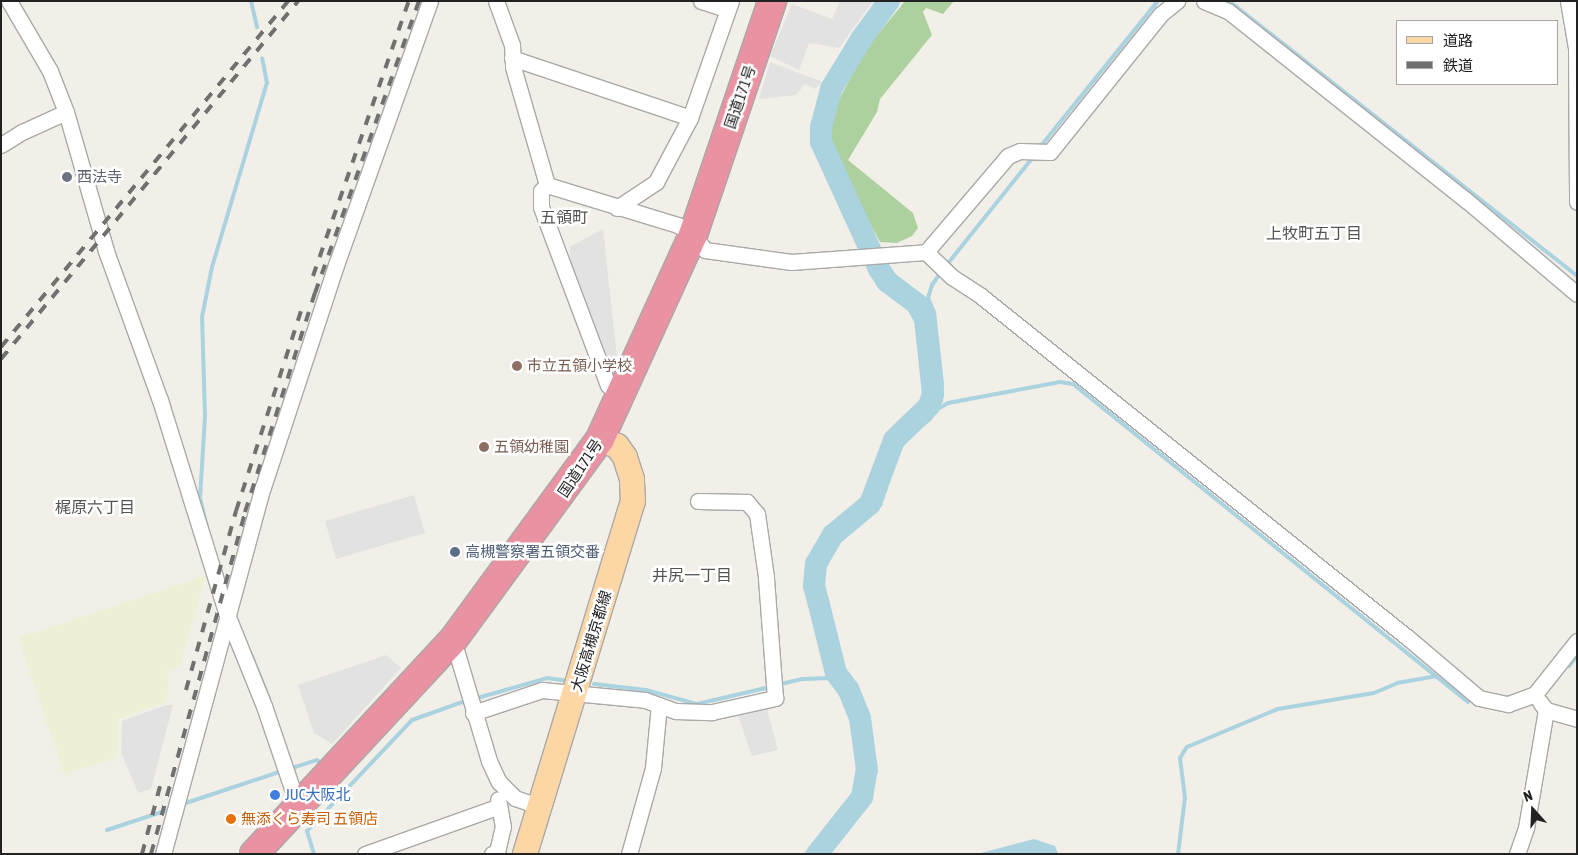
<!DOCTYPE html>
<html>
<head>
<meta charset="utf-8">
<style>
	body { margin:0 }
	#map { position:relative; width:1578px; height:855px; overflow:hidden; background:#f2efe9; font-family:"Asap Condensed","Noto Sans JP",sans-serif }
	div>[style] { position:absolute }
	.farmland>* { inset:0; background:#eef0d5 }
	.forest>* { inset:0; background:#add19e }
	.parking>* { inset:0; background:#e2e2e2 }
	.water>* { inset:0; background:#aad3df }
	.stream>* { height:4px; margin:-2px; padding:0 2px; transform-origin:2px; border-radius:2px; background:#aad3df }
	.river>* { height:22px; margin:-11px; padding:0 11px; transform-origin:11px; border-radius:11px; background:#aad3df }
	.roads { filter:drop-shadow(1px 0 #a9a9a9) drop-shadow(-1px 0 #a9a9a9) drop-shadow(0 1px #a9a9a9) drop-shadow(0 -1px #a9a9a9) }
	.street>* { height:15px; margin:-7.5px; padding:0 7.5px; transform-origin:7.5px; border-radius:7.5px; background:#fff }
	.primary>* { height:24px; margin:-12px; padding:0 12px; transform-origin:12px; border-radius:12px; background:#fcd6a4 }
	.highway>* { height:28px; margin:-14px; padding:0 14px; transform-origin:14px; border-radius:14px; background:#e892a2 }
	.rail>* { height:4px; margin-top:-2px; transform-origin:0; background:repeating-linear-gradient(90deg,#707070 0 10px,transparent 0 20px) }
	.dots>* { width:14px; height:14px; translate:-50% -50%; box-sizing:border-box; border:2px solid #fff; border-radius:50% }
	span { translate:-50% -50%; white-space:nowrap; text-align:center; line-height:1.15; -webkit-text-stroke:5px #fff; paint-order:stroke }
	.street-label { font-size:15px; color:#222 }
	.worship-label { font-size:15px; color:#5b616d }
	.left { translate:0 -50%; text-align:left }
	.education-label { font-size:15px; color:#785e54 }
	.service-label { font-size:15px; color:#4e5e75 }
	.shop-label { font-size:15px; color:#366cbe }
	.food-label { font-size:15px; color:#c56008 }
	.neighbourhood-label { font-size:16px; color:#555 }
	.frame { position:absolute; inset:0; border:2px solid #222; pointer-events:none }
	.legend { position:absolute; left:1396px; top:20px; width:162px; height:65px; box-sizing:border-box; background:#fff; border:1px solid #a7a7a7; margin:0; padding:6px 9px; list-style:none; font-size:15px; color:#222 }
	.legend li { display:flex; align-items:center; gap:10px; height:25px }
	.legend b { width:25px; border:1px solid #a7a7a7 }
	.north { position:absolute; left:1508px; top:785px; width:50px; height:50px; -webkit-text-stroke:4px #fff; paint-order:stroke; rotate:340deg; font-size:14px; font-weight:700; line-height:20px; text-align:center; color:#222 }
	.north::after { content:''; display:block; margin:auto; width:18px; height:22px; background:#222; clip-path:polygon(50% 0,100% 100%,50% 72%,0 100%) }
</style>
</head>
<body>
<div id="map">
	<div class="farmland">
		<div style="clip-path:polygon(206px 575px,180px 665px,166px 671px,169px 682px,166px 702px,119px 719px,117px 758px,64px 774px,18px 638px)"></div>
	</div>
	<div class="forest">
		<div style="clip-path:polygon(905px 1px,954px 1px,943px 14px,926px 8px,923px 12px,932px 35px,880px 99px,877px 112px,848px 160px,913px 213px,918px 228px,912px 236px,897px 243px,880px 242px,830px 149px,826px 135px,836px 105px,866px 49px)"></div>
	</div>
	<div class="parking">
		<div style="clip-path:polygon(840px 1px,873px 1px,839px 48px,809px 43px,799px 70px,770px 56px,792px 4px,832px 19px)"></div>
		<div style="clip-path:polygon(770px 62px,823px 82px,815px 89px,805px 84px,796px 95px,759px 99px)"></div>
		<div style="clip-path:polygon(603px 229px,617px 358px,609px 366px,571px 273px,570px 247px)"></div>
		<div style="clip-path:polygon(414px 495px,425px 533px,336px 559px,325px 521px)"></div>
		<div style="clip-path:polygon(386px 655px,401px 668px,332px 744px,314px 733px,298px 685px)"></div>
		<div style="clip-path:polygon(166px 705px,173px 705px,151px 789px,138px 793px,121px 752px,122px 721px)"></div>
		<div style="clip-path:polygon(766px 705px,778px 750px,752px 756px,736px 710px)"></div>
	</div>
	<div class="water">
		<div style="clip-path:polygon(1034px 839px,1055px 846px,1058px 854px,977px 854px)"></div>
	</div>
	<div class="stream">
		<div style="left:251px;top:1px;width:27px;rotate:77deg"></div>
		<div style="left:1229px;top:1px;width:444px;rotate:38.3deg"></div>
		<div style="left:1040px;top:147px;width:188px;rotate:-51.1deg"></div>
		<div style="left:945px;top:267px;width:141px;rotate:-51.3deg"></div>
		<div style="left:936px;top:410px;width:14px;rotate:-30deg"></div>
		<div style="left:948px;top:403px;width:114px;rotate:-10.6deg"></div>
		<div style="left:1060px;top:382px;width:13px;rotate:9deg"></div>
		<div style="left:1073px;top:384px;width:507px;rotate:38.84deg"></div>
		<div style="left:207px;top:528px;width:31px;rotate:-103deg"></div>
		<div style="left:200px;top:498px;width:82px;rotate:-86.5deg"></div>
		<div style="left:205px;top:416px;width:99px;rotate:-91.7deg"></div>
		<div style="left:202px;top:317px;width:51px;rotate:-78.7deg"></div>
		<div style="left:212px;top:267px;width:192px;rotate:-73.4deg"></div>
		<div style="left:267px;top:83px;width:25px;rotate:-101deg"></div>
		<div style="left:251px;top:654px;width:48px;rotate:67.8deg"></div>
		<div style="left:841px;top:661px;width:81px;rotate:-103.5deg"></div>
		<div style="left:822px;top:582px;width:11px;rotate:-85deg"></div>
		<div style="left:823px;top:571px;width:30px;rotate:-66deg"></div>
		<div style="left:835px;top:544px;width:60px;rotate:-40.9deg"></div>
		<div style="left:880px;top:505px;width:65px;rotate:-71deg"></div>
		<div style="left:901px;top:444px;width:38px;rotate:-41deg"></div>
		<div style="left:930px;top:419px;width:21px;rotate:-59deg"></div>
		<div style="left:941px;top:401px;width:17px;rotate:-87deg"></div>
		<div style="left:942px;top:384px;width:72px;rotate:-96.3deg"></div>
		<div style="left:934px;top:312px;width:15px;rotate:-113deg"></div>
		<div style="left:928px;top:298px;width:14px;rotate:-73deg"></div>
		<div style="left:932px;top:285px;width:16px;rotate:-55deg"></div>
		<div style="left:1569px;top:666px;width:13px;rotate:-51deg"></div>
		<div style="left:594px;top:684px;width:52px;rotate:6.6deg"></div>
		<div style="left:646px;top:690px;width:53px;rotate:15.4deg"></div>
		<div style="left:697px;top:704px;width:75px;rotate:-13.1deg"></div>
		<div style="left:776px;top:685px;width:28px;rotate:-13deg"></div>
		<div style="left:803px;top:679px;width:36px;rotate:-2deg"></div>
		<div style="left:474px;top:699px;width:76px;rotate:-16deg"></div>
		<div style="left:547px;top:678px;width:22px;rotate:8deg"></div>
		<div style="left:289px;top:769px;width:29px;rotate:-18deg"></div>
		<div style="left:317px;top:760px;width:9px;rotate:41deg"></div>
		<div style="left:180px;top:805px;width:108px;rotate:-18.4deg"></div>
		<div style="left:107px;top:830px;width:67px;rotate:-18.2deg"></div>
		<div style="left:314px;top:854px;width:24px;rotate:-107deg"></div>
		<div style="left:307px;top:831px;width:153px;rotate:-46.6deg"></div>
		<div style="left:412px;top:720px;width:59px;rotate:-19.7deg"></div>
		<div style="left:806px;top:854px;width:70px;rotate:-49.7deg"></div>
		<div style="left:851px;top:801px;width:14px;rotate:-69deg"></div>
		<div style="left:856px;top:788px;width:12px;rotate:-76deg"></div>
		<div style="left:859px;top:776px;width:46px;rotate:-93.7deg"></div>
		<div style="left:856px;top:730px;width:40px;rotate:-112deg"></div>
		<div style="left:1178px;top:854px;width:56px;rotate:-82.9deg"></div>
		<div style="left:1185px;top:798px;width:40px;rotate:-97.1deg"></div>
		<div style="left:1180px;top:758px;width:13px;rotate:-58deg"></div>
		<div style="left:1187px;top:747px;width:99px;rotate:-22.7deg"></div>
		<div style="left:1278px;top:709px;width:97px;rotate:-9.5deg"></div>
		<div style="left:1374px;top:693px;width:25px;rotate:-23deg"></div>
		<div style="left:1397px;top:683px;width:39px;rotate:-10deg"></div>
	</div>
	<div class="river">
		<div style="left:817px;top:854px;width:73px;rotate:-51.7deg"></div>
		<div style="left:862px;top:797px;width:27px;rotate:-80deg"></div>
		<div style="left:867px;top:770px;width:52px;rotate:-97.7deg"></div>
		<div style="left:860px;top:718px;width:31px;rotate:-112deg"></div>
		<div style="left:848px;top:689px;width:20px;rotate:-127deg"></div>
		<div style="left:836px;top:673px;width:74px;rotate:-104deg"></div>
		<div style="left:818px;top:601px;width:16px;rotate:-105deg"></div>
		<div style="left:814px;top:586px;width:22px;rotate:-85deg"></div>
		<div style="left:816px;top:564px;width:34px;rotate:-60deg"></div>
		<div style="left:833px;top:535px;width:48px;rotate:-40deg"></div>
		<div style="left:870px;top:504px;width:68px;rotate:-69.4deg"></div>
		<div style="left:894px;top:440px;width:49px;rotate:-44.2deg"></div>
		<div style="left:929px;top:406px;width:13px;rotate:-72deg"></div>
		<div style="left:933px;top:394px;width:75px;rotate:-96.1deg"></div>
		<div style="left:925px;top:319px;width:17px;rotate:-118deg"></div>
		<div style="left:917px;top:304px;width:38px;rotate:-143deg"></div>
		<div style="left:887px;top:281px;width:14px;rotate:-124deg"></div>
		<div style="left:879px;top:269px;width:140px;rotate:-114.5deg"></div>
		<div style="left:821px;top:142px;width:15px;rotate:-90deg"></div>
		<div style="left:821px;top:127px;width:39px;rotate:-75deg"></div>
		<div style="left:831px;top:89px;width:60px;rotate:-58.7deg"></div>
		<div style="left:862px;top:38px;width:46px;rotate:-53.9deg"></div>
	</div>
	<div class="roads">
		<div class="street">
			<div style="left:9px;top:1px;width:81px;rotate:59.6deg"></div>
			<div style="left:50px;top:71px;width:44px;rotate:68.7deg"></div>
			<div style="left:66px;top:112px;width:145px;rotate:73.9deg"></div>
			<div style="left:106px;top:251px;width:158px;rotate:70.1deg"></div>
			<div style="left:160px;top:400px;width:222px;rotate:72.7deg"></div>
			<div style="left:226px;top:612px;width:101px;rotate:68deg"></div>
			<div style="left:264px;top:706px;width:106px;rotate:71.2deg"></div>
			<div style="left:496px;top:1px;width:47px;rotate:70deg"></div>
			<div style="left:512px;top:45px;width:22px;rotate:87deg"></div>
			<div style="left:513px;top:67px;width:123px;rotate:73.9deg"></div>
			<div style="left:701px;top:1px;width:28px;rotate:18deg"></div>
			<div style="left:1204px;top:1px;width:26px;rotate:23deg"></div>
			<div style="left:1228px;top:11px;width:304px;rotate:38.5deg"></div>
			<div style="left:1466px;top:200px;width:145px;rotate:40.3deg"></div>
			<div style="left:1568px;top:1px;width:48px;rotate:80.3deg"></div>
			<div style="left:1576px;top:48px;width:154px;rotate:89.6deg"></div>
			<div style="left:512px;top:58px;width:188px;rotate:18.6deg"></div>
			<div style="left:690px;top:118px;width:124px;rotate:-70.7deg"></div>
			<div style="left:1px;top:145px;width:25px;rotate:-32deg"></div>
			<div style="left:22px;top:132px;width:48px;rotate:-24.4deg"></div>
			<div style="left:547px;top:185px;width:137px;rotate:17deg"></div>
			<div style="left:678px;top:225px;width:18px;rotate:34deg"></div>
			<div style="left:693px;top:235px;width:19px;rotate:51deg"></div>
			<div style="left:705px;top:250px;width:87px;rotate:7.9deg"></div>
			<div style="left:791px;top:262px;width:135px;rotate:-4.2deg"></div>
			<div style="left:926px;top:252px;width:126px;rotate:-49.5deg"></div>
			<div style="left:1008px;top:156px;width:13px;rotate:-23deg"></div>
			<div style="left:1020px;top:151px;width:30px;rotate:2deg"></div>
			<div style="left:1050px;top:152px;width:177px;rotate:-51.2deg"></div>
			<div style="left:1161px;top:14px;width:21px;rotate:-39deg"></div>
			<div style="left:547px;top:185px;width:8px;rotate:135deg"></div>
			<div style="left:541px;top:191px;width:16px;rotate:90deg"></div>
			<div style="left:541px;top:207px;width:190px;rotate:69.4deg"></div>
			<div style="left:608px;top:385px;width:18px;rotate:45deg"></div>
			<div style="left:617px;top:208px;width:47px;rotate:-33.7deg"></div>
			<div style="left:656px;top:182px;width:72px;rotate:-62deg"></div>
			<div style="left:926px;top:252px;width:36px;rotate:44deg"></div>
			<div style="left:952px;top:277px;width:35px;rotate:33deg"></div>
			<div style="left:981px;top:296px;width:546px;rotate:38.68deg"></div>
			<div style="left:1407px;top:637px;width:94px;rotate:40.3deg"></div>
			<div style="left:1479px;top:698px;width:30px;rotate:12deg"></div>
			<div style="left:1508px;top:704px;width:29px;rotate:-20deg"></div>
			<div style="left:1535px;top:694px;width:68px;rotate:-51.6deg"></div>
			<div style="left:453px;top:640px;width:126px;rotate:73.4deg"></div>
			<div style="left:489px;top:761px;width:23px;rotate:65deg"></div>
			<div style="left:499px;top:782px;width:23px;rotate:45deg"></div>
			<div style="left:515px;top:798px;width:24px;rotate:19deg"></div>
			<div style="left:1540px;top:702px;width:10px;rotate:53deg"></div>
			<div style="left:1546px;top:710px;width:32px;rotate:16deg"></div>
			<div style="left:473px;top:713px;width:73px;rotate:-18.4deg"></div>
			<div style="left:542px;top:690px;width:103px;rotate:5.5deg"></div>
			<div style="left:645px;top:700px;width:33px;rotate:20deg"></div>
			<div style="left:676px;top:711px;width:36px;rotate:2deg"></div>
			<div style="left:712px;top:712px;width:65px;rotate:-12.5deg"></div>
			<div style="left:775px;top:698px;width:121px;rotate:-94.3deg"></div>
			<div style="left:766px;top:577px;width:64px;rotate:-98.1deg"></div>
			<div style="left:757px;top:514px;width:16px;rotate:-130deg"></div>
			<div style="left:747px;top:502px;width:49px;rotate:-178.8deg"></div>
			<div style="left:163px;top:854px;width:380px;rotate:-74.8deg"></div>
			<div style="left:263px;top:487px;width:234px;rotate:-71.8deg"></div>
			<div style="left:336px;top:265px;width:280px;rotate:-70.4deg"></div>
			<div style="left:365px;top:854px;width:140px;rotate:-19.6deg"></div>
			<div style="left:492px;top:854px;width:5px;rotate:-22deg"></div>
			<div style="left:497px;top:852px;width:26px;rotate:-77deg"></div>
			<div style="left:503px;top:827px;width:28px;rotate:-100deg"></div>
			<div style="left:629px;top:854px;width:89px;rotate:-74.4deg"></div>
			<div style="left:653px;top:768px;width:63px;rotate:-84.6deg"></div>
			<div style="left:1517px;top:854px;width:28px;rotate:-71deg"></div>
			<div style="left:1526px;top:828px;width:120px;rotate:-80.4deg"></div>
		</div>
		<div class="primary">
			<div style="left:525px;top:854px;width:369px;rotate:-73deg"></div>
			<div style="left:633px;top:501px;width:22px;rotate:-93deg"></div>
			<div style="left:632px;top:479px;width:23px;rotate:-108deg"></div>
			<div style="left:625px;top:457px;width:14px;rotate:-126deg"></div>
			<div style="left:617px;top:446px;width:18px;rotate:-158deg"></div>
		</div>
		<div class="highway">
			<div style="left:254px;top:854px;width:292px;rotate:-47.1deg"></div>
			<div style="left:453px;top:640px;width:249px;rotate:-53.8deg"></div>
			<div style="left:600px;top:439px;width:224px;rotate:-65.5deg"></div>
			<div style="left:693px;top:235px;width:247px;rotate:-71.3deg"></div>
		</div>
	</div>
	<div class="rail">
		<div style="left:313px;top:276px;width:291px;rotate:-70.8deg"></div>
		<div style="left:1px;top:347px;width:450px;rotate:-50.3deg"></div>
		<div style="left:1px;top:359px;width:465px;rotate:-50.3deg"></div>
		<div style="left:186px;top:690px;width:186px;rotate:-74.4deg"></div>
		<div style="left:236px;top:511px;width:220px;rotate:-72deg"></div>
		<div style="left:142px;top:854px;width:78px;rotate:-75.1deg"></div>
		<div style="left:151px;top:854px;width:355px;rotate:-74.6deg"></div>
		<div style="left:245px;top:512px;width:230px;rotate:-72.3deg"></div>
		<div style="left:315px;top:293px;width:310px;rotate:-70.4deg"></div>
	</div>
	<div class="dots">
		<div style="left:67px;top:177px;background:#6b7280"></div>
		<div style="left:517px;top:366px;background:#8d6e63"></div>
		<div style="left:484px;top:447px;background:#8d6e63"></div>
		<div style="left:455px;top:552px;background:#5c6f8a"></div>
		<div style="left:275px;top:795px;background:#3f7fe0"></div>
		<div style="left:231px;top:819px;background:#e8710a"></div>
	</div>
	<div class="street-label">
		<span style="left:740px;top:97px;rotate:-71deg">国道171号</span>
		<span style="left:580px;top:468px;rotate:-56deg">国道171号</span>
		<span style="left:591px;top:641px;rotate:-73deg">大阪高槻京都線</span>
	</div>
	<div class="worship-label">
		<span class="left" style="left:77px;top:177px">西法寺</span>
	</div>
	<div class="education-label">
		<span class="left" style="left:527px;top:366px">市立五領小学校</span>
		<span class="left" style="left:494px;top:447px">五領幼稚園</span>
	</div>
	<div class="service-label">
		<span class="left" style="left:465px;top:552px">高槻警察署五領交番</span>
	</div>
	<div class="shop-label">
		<span class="left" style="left:285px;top:795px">JUC大阪北</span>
	</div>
	<div class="food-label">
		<span class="left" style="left:241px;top:819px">無添くら寿司 五領店</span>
	</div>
	<div class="neighbourhood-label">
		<span style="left:564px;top:217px">五領町</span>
		<span style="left:1314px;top:233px">上牧町五丁目</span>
		<span style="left:95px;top:507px">梶原六丁目</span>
		<span style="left:692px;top:575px">井尻一丁目</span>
	</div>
	<div class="frame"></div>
	<ul class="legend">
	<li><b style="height:6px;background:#fcd6a4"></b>道路</li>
	<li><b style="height:6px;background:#707070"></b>鉄道</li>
	</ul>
	<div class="north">N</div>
</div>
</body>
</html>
